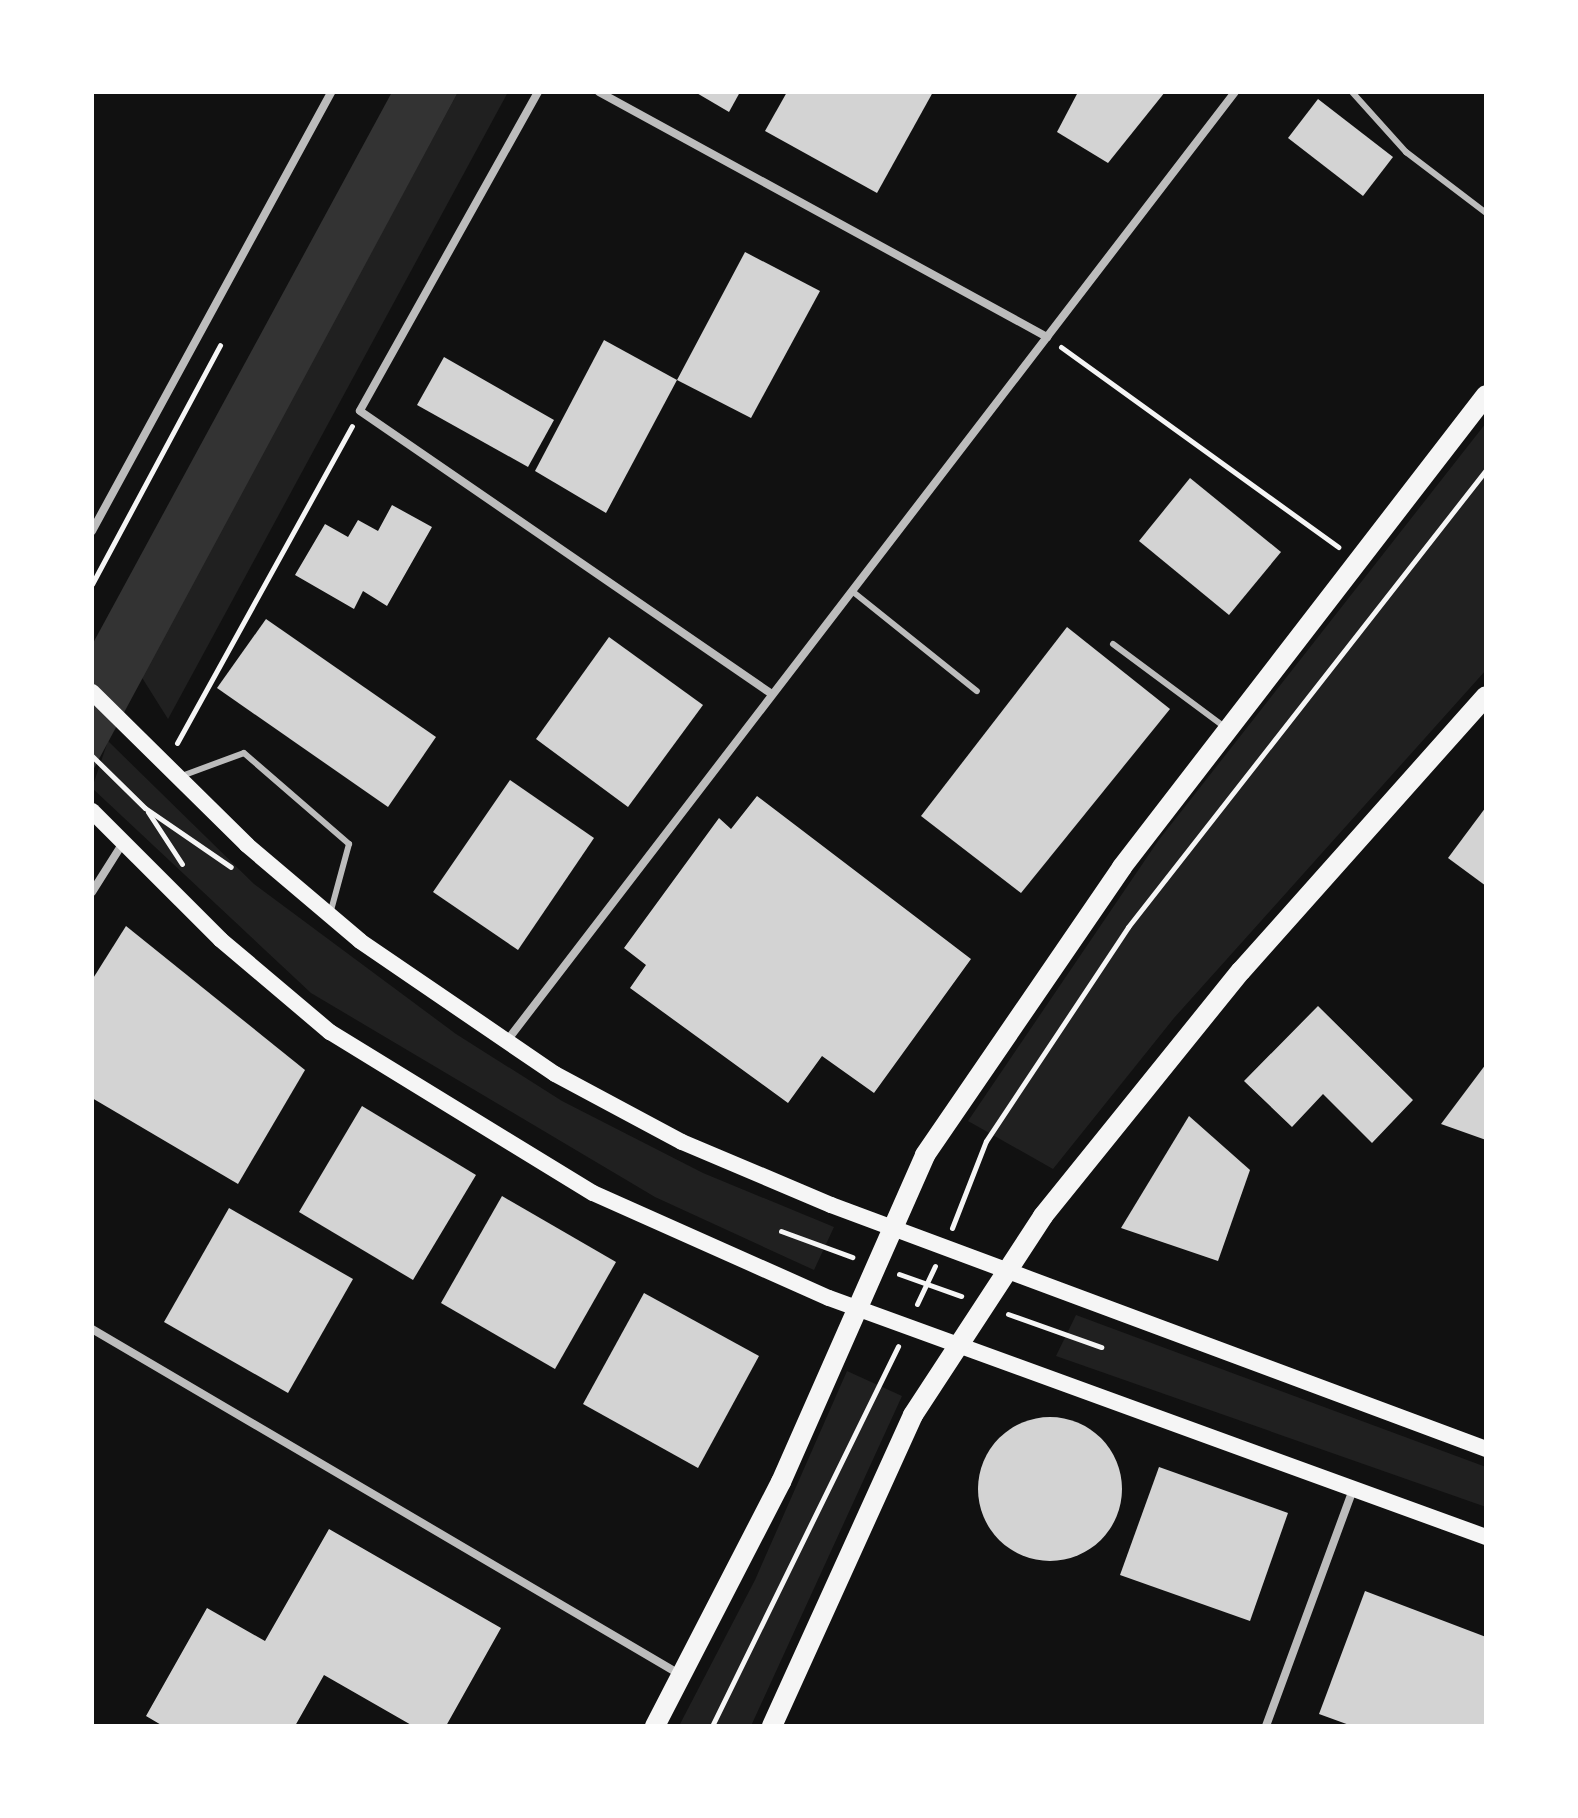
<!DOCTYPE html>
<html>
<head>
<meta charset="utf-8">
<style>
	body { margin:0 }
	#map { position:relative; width:1578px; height:1818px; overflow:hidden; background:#111; font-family:"Source Sans 3",sans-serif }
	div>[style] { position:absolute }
	.green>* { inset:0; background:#202020 }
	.water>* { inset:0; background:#333 }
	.building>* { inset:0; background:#d3d3d3 }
	.round { border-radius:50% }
	.path>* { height:5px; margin:-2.5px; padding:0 2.5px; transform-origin:2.5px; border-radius:2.5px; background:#f5f5f5 }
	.service>* { height:6px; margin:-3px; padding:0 3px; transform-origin:3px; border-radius:3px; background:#bcbcbc }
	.minor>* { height:8px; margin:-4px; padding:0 4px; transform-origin:4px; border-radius:4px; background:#bcbcbc }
	.secondary>* { height:16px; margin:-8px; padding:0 8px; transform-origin:8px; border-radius:8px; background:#f5f5f5 }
	.primary>* { height:20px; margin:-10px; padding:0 10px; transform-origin:10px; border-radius:10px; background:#f5f5f5 }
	span { translate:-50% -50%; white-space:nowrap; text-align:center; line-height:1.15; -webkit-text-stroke:6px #fff; paint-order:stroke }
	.frame { position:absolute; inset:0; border:94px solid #fff; pointer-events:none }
</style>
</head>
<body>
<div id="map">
	<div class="green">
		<div style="clip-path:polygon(458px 92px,508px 92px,168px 719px,141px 676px)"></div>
		<div style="clip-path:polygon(1486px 423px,1486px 670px,1174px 1018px,1053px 1169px,968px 1121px,1158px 841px)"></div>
		<div style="clip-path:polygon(108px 741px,254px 884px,456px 1034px,562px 1101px,703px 1173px,834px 1227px,814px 1270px,655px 1197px,311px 993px,92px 788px)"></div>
		<div style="clip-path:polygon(1076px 1315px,1486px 1467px,1486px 1507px,1056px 1356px)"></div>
		<div style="clip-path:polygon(847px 1371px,902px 1396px,751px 1726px,679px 1726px,755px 1580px)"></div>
	</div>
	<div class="water">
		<div style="clip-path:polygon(392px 92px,458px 92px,92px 772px,92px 645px)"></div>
	</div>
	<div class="building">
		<div style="clip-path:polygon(695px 92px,740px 92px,729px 112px)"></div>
		<div style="clip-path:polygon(787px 92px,933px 92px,877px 193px,765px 131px)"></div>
		<div style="clip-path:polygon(1078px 92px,1165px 92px,1108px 163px,1057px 132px)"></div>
		<div style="clip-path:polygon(1318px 99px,1393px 157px,1363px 196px,1288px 138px)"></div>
		<div style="clip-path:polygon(745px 252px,820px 291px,751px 418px,677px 380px)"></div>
		<div style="clip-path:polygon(604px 340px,677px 380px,606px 513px,535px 471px)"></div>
		<div style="clip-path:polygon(444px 357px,554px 420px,528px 467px,417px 405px)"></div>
		<div style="clip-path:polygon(1190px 478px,1281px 552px,1229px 615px,1139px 541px)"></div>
		<div style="clip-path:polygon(392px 505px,432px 527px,387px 606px,363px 591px,354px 609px,295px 575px,325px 524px,348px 537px,358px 520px,378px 531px)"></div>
		<div style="clip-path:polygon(266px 619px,436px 737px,388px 807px,217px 688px)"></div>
		<div style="clip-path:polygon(1067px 627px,1170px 709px,1021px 893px,921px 816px)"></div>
		<div style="clip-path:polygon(609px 637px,703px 705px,628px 807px,536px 739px)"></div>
		<div style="clip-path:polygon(510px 780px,594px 838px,518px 950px,433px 892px)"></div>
		<div style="clip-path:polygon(757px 796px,971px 959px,874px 1093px,822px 1056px,788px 1103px,630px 988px,646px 965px,624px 948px,719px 818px,731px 829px)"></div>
		<div style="clip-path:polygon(1486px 807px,1486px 886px,1448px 858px)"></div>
		<div style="clip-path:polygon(126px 926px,305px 1070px,238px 1184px,92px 1098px,92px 980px)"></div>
		<div style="clip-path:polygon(1318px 1006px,1413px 1100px,1372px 1143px,1323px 1094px,1292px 1127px,1244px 1081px)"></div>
		<div style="clip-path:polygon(1486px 1064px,1486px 1140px,1441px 1124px)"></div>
		<div style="clip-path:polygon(362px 1106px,476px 1175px,413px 1280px,299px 1212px)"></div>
		<div style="clip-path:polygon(1189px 1116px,1250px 1170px,1218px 1261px,1121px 1228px)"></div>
		<div style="clip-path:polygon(502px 1196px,616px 1262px,555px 1369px,441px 1303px)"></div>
		<div style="clip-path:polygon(229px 1208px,353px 1279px,288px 1393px,164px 1322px)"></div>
		<div style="clip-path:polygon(644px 1293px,759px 1356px,698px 1468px,583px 1404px)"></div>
		<div class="round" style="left:978px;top:1417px;width:144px;height:144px"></div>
		<div style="clip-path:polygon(1159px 1467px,1288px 1513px,1250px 1621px,1120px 1575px)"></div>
		<div style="clip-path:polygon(329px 1529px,501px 1628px,446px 1726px,413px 1726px,324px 1675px,295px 1726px,163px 1726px,146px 1716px,207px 1608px,265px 1641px)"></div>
		<div style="clip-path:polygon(1365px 1591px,1486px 1637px,1486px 1726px,1352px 1726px,1319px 1714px)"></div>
	</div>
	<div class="path">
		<div style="left:1061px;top:347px;width:342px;rotate:35.8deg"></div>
		<div style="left:92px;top:584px;width:271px;rotate:-61.8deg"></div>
		<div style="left:177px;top:743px;width:362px;rotate:-61.1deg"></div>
		<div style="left:92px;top:756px;width:74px;rotate:44.5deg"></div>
		<div style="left:145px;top:808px;width:104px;rotate:34.5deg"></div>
		<div style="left:148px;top:812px;width:62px;rotate:56.8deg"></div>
		<div style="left:952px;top:1228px;width:93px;rotate:-68.7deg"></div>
		<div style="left:986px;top:1141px;width:257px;rotate:-56.4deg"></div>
		<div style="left:1128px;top:927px;width:581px;rotate:-51.93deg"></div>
		<div style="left:781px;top:1231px;width:76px;rotate:20.1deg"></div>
		<div style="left:899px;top:1274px;width:66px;rotate:19.5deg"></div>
		<div style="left:917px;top:1304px;width:42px;rotate:-64.7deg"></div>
		<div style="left:1008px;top:1314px;width:99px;rotate:19.5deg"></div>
		<div style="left:712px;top:1726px;width:423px;rotate:-63.9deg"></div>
	</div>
	<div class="service">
		<div style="left:1352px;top:92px;width:81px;rotate:48deg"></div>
		<div style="left:1406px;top:152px;width:101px;rotate:37.3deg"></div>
		<div style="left:852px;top:591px;width:160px;rotate:38.7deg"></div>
		<div style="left:1113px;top:644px;width:141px;rotate:36.6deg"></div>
		<div style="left:179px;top:777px;width:69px;rotate:-20.3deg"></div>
		<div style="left:244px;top:753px;width:139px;rotate:40.9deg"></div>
		<div style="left:349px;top:844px;width:73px;rotate:105.2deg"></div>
	</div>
	<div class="minor">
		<div style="left:538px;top:92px;width:365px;rotate:119.2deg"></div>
		<div style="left:360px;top:411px;width:498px;rotate:34.5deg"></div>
		<div style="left:599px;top:92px;width:511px;rotate:28.67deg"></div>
		<div style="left:92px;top:531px;width:500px;rotate:-61.4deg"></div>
		<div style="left:92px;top:892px;width:58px;rotate:-57.7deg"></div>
		<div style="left:506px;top:1042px;width:1197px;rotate:-52.5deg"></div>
		<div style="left:92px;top:1329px;width:683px;rotate:30.43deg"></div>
		<div style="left:1266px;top:1726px;width:252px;rotate:-69.8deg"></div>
	</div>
	<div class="secondary">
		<div style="left:92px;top:692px;width:218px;rotate:44.6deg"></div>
		<div style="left:247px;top:845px;width:148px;rotate:40.3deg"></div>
		<div style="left:360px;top:941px;width:236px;rotate:34.3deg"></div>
		<div style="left:555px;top:1074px;width:144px;rotate:28.2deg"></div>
		<div style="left:682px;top:1142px;width:162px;rotate:22.9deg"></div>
		<div style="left:831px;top:1205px;width:699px;rotate:20.43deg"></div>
		<div style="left:92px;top:811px;width:182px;rotate:45deg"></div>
		<div style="left:221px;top:940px;width:143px;rotate:40.2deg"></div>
		<div style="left:330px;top:1032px;width:308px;rotate:31.5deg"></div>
		<div style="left:593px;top:1193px;width:258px;rotate:24deg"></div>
		<div style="left:829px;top:1298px;width:699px;rotate:19.99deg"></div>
	</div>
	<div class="primary">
		<div style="left:655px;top:1726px;width:275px;rotate:-62.7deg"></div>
		<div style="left:781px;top:1482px;width:357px;rotate:-66.2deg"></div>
		<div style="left:925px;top:1155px;width:349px;rotate:-55.6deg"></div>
		<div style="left:1122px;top:867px;width:596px;rotate:-52.36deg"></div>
		<div style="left:772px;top:1726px;width:341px;rotate:-65.6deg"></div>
		<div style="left:913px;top:1415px;width:238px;rotate:-56.8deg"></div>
		<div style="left:1043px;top:1216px;width:315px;rotate:-51.1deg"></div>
		<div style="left:1241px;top:971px;width:368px;rotate:-48.3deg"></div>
	</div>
	<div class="frame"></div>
</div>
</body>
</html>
